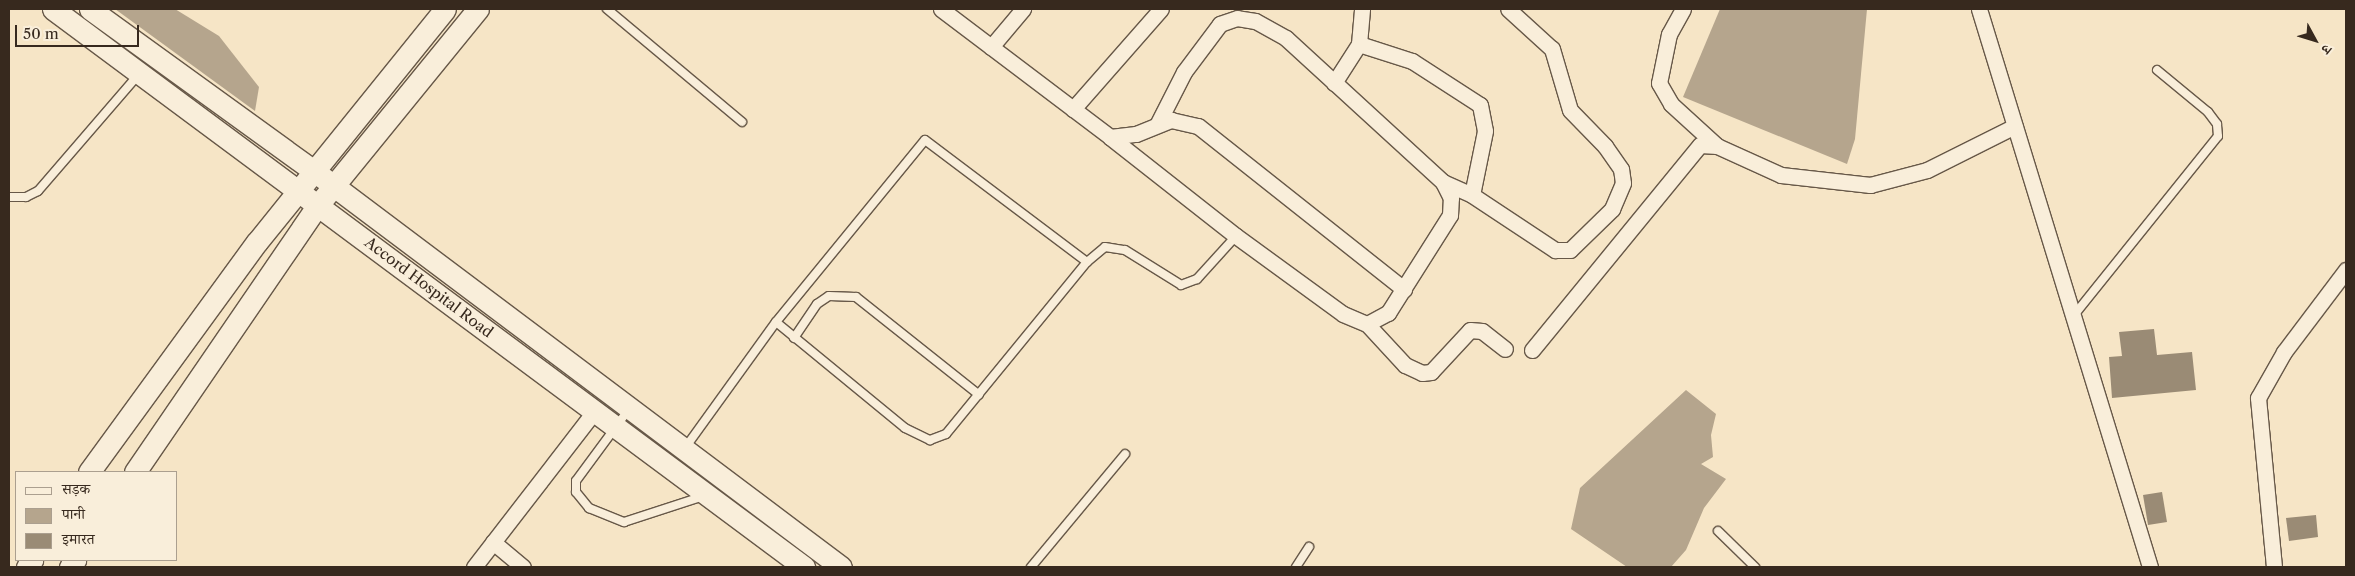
<!DOCTYPE html>
<html>
<head>
<meta charset="utf-8">
<style>
	body { margin:0 }
	#map { position:relative; width:2355px; height:576px; overflow:hidden; background:#f6e5c6; font-family:"Libre Caslon Text","Noto Serif Devanagari",serif }
	div>[style] { position:absolute }
	.water>* { inset:0; background:#b5a58d }
	.building>* { inset:0; background:#9a8b75 }
	.roads { filter:drop-shadow(1px 0 #675848) drop-shadow(-1px 0 #675848) drop-shadow(0 1px #675848) drop-shadow(0 -1px #675848) }
	.lane>* { height:8px; margin:-4px; padding:0 4px; transform-origin:4px; border-radius:4px; background:#f9eeda }
	.street>* { height:15px; margin:-7.5px; padding:0 7.5px; transform-origin:7.5px; border-radius:7.5px; background:#f9eeda }
	.secondary>* { height:21px; margin:-10.5px; padding:0 10.5px; transform-origin:10.5px; border-radius:10.5px; background:#f9eeda }
	span { translate:-50% -50%; white-space:nowrap; text-align:center; line-height:1.15; -webkit-text-stroke:4px #f9eeda; paint-order:stroke }
	.street-label { font-size:15px; color:#37291e }
	.frame { position:absolute; inset:0; border:10px solid #37291e; pointer-events:none }
	.legend { position:absolute; left:15px; top:471px; width:162px; height:90px; box-sizing:border-box; background:#f9eeda; border:1px solid #ab9f8f; margin:0; padding:6px 9px; list-style:none; font-size:15px; color:#37291e }
	.legend li { display:flex; align-items:center; gap:10px; height:25px }
	.legend b { width:25px; border:1px solid #ab9f8f }
	.north { position:absolute; left:2290px; top:15px; width:50px; height:50px; -webkit-text-stroke:4px #f9eeda; paint-order:stroke; rotate:129deg; font-size:14px; font-weight:700; line-height:20px; text-align:center; color:#37291e }
	.north::after { content:''; display:block; margin:auto; width:18px; height:22px; background:#37291e; clip-path:polygon(50% 0,100% 100%,50% 72%,0 100%) }
	.scale { position:absolute; left:15px; top:25px; width:124px; height:22px; box-sizing:border-box; border:2px solid #37291e; border-top:0; padding-left:6px; font-size:15px; line-height:18px; white-space:nowrap; color:#37291e; -webkit-text-stroke:4px #f9eeda; paint-order:stroke }
</style>
</head>
<body>
<div id="map">
	<div class="water">
		<div style="clip-path:polygon(115px 9px,175px 9px,219px 36px,259px 87px,255px 111px)"></div>
		<div style="clip-path:polygon(1720px 9px,1867px 9px,1855px 139px,1847px 164px,1683px 97px)"></div>
		<div style="clip-path:polygon(1686px 390px,1716px 414px,1711px 435px,1713px 457px,1701px 464px,1726px 479px,1704px 508px,1686px 550px,1671px 567px,1627px 567px,1571px 529px,1580px 488px)"></div>
	</div>
	<div class="building">
		<div style="clip-path:polygon(2154px 329px,2157px 355px,2192px 352px,2196px 390px,2112px 398px,2109px 357px,2122px 356px,2119px 332px)"></div>
		<div style="clip-path:polygon(2162px 492px,2167px 522px,2148px 525px,2143px 495px)"></div>
		<div style="clip-path:polygon(2316px 515px,2318px 537px,2289px 541px,2286px 518px)"></div>
	</div>
	<div class="roads">
		<div class="lane">
			<div style="left:607px;top:9px;width:176px;rotate:39.9deg"></div>
			<div style="left:9px;top:197px;width:17px"></div>
			<div style="left:26px;top:197px;width:13px;rotate:-27deg"></div>
			<div style="left:38px;top:191px;width:155px;rotate:-49.2deg"></div>
			<div style="left:2075px;top:314px;width:228px;rotate:-51.2deg"></div>
			<div style="left:2218px;top:136px;width:12px;rotate:-95deg"></div>
			<div style="left:2217px;top:124px;width:15px;rotate:-127deg"></div>
			<div style="left:2208px;top:112px;width:66px;rotate:-140.5deg"></div>
			<div style="left:776px;top:322px;width:167px;rotate:39.4deg"></div>
			<div style="left:905px;top:428px;width:28px;rotate:26deg"></div>
			<div style="left:930px;top:440px;width:17px;rotate:-21deg"></div>
			<div style="left:946px;top:434px;width:222px;rotate:-50.7deg"></div>
			<div style="left:1087px;top:262px;width:23px;rotate:-40deg"></div>
			<div style="left:1105px;top:247px;width:20px;rotate:9deg"></div>
			<div style="left:1125px;top:250px;width:66px;rotate:32deg"></div>
			<div style="left:1181px;top:285px;width:17px;rotate:-21deg"></div>
			<div style="left:1197px;top:279px;width:58px;rotate:-47.8deg"></div>
			<div style="left:794px;top:338px;width:41px;rotate:-55.9deg"></div>
			<div style="left:817px;top:304px;width:14px;rotate:-34deg"></div>
			<div style="left:829px;top:296px;width:27px;rotate:2deg"></div>
			<div style="left:856px;top:297px;width:157px;rotate:38.5deg"></div>
			<div style="left:629px;top:409px;width:89px;rotate:126.4deg"></div>
			<div style="left:576px;top:481px;width:11px;rotate:90deg"></div>
			<div style="left:576px;top:492px;width:21px;rotate:51deg"></div>
			<div style="left:589px;top:508px;width:38px;rotate:22deg"></div>
			<div style="left:624px;top:522px;width:84px;rotate:-18deg"></div>
			<div style="left:685px;top:448px;width:155px;rotate:-54.2deg"></div>
			<div style="left:776px;top:322px;width:235px;rotate:-50.7deg"></div>
			<div style="left:925px;top:140px;width:203px;rotate:37deg"></div>
			<div style="left:1718px;top:531px;width:52px;rotate:44.2deg"></div>
			<div style="left:1031px;top:567px;width:147px;rotate:-50.2deg"></div>
			<div style="left:1296px;top:567px;width:24px;rotate:-57deg"></div>
		</div>
		<div class="street">
			<div style="left:941px;top:9px;width:212px;rotate:37.1deg"></div>
			<div style="left:1110px;top:137px;width:26px;rotate:-7deg"></div>
			<div style="left:1136px;top:134px;width:38px;rotate:-22deg"></div>
			<div style="left:1171px;top:120px;width:28px;rotate:13deg"></div>
			<div style="left:1198px;top:126px;width:263px;rotate:38.4deg"></div>
			<div style="left:1683px;top:9px;width:29px;rotate:119deg"></div>
			<div style="left:1669px;top:34px;width:50px;rotate:101.5deg"></div>
			<div style="left:1659px;top:83px;width:24px;rotate:60deg"></div>
			<div style="left:1671px;top:104px;width:62px;rotate:42.4deg"></div>
			<div style="left:1979px;top:9px;width:584px;rotate:72.96deg"></div>
			<div style="left:1359px;top:44px;width:56px;rotate:17.8deg"></div>
			<div style="left:1412px;top:61px;width:81px;rotate:32.9deg"></div>
			<div style="left:1480px;top:105px;width:26px;rotate:79deg"></div>
			<div style="left:1485px;top:131px;width:65px;rotate:101.5deg"></div>
			<div style="left:991px;top:47px;width:50px;rotate:-49.9deg"></div>
			<div style="left:1334px;top:83px;width:46px;rotate:-57.3deg"></div>
			<div style="left:1359px;top:44px;width:35px;rotate:-85deg"></div>
			<div style="left:1073px;top:109px;width:133px;rotate:-48.7deg"></div>
			<div style="left:1110px;top:137px;width:160px;rotate:38.2deg"></div>
			<div style="left:1236px;top:236px;width:132px;rotate:36.1deg"></div>
			<div style="left:1343px;top:314px;width:26px;rotate:23deg"></div>
			<div style="left:1367px;top:324px;width:24px;rotate:-28deg"></div>
			<div style="left:1388px;top:313px;width:116px;rotate:-57.7deg"></div>
			<div style="left:1450px;top:215px;width:17px;rotate:-87deg"></div>
			<div style="left:1451px;top:198px;width:18px;rotate:-117deg"></div>
			<div style="left:1443px;top:182px;width:213px;rotate:-137.5deg"></div>
			<div style="left:1286px;top:38px;width:35px;rotate:-151deg"></div>
			<div style="left:1255px;top:21px;width:18px;rotate:-171deg"></div>
			<div style="left:1237px;top:18px;width:18px;rotate:161deg"></div>
			<div style="left:1220px;top:24px;width:60px;rotate:126.9deg"></div>
			<div style="left:1184px;top:72px;width:59px;rotate:117deg"></div>
			<div style="left:1443px;top:182px;width:32px;rotate:24deg"></div>
			<div style="left:1472px;top:195px;width:100px;rotate:33.5deg"></div>
			<div style="left:1555px;top:250px;width:15px"></div>
			<div style="left:1570px;top:250px;width:59px;rotate:-44.3deg"></div>
			<div style="left:1612px;top:209px;width:28px;rotate:-67deg"></div>
			<div style="left:1623px;top:183px;width:14px;rotate:-98deg"></div>
			<div style="left:1621px;top:169px;width:28px;rotate:-125deg"></div>
			<div style="left:1605px;top:146px;width:50px;rotate:-134.2deg"></div>
			<div style="left:1570px;top:110px;width:64px;rotate:-106.4deg"></div>
			<div style="left:1552px;top:49px;width:59px;rotate:-137.7deg"></div>
			<div style="left:1367px;top:324px;width:56px;rotate:47.2deg"></div>
			<div style="left:1405px;top:365px;width:19px;rotate:25deg"></div>
			<div style="left:1422px;top:373px;width:9px;rotate:-6deg"></div>
			<div style="left:1431px;top:372px;width:57px;rotate:-47.1deg"></div>
			<div style="left:1470px;top:330px;width:12px;rotate:5deg"></div>
			<div style="left:1482px;top:331px;width:29px;rotate:38deg"></div>
			<div style="left:1532px;top:350px;width:265px;rotate:-50.7deg"></div>
			<div style="left:1700px;top:145px;width:17px;rotate:3deg"></div>
			<div style="left:1717px;top:146px;width:70px;rotate:24.4deg"></div>
			<div style="left:1781px;top:175px;width:90px;rotate:6.4deg"></div>
			<div style="left:1870px;top:185px;width:59px;rotate:-14.7deg"></div>
			<div style="left:1927px;top:170px;width:98px;rotate:-26.6deg"></div>
			<div style="left:493px;top:542px;width:39px;rotate:40deg"></div>
			<div style="left:474px;top:567px;width:196px;rotate:-52.3deg"></div>
			<div style="left:2274px;top:567px;width:170px;rotate:-95.4deg"></div>
			<div style="left:2258px;top:398px;width:53px;rotate:-60.5deg"></div>
			<div style="left:2284px;top:352px;width:103px;rotate:-52.9deg"></div>
		</div>
		<div class="secondary">
			<div style="left:53px;top:9px;width:936px;rotate:36.61deg"></div>
			<div style="left:90px;top:9px;width:276px;rotate:35.9deg"></div>
			<div style="left:314px;top:171px;width:659px;rotate:36.92deg"></div>
			<div style="left:89px;top:472px;width:285px;rotate:-53.9deg"></div>
			<div style="left:257px;top:242px;width:299px;rotate:-51.1deg"></div>
			<div style="left:135px;top:472px;width:324px;rotate:-55.6deg"></div>
			<div style="left:318px;top:205px;width:253px;rotate:-50.8deg"></div>
			<div style="left:27px;top:567px;width:9px;rotate:-54deg"></div>
			<div style="left:70px;top:567px;width:9px;rotate:-54deg"></div>
		</div>
	</div>
	<div class="street-label">
		<span style="left:429px;top:287px;rotate:37deg">Accord Hospital Road</span>
	</div>
	<div class="frame"></div>
	<ul class="legend">
	<li><b style="height:6px;background:#f9eeda"></b>सड़क</li>
	<li><b style="height:14px;background:#b5a58d"></b>पानी</li>
	<li><b style="height:14px;background:#9a8b75"></b>इमारत</li>
	</ul>
	<div class="north">उ</div>
	<div class="scale">50 m</div>
</div>
</body>
</html>
